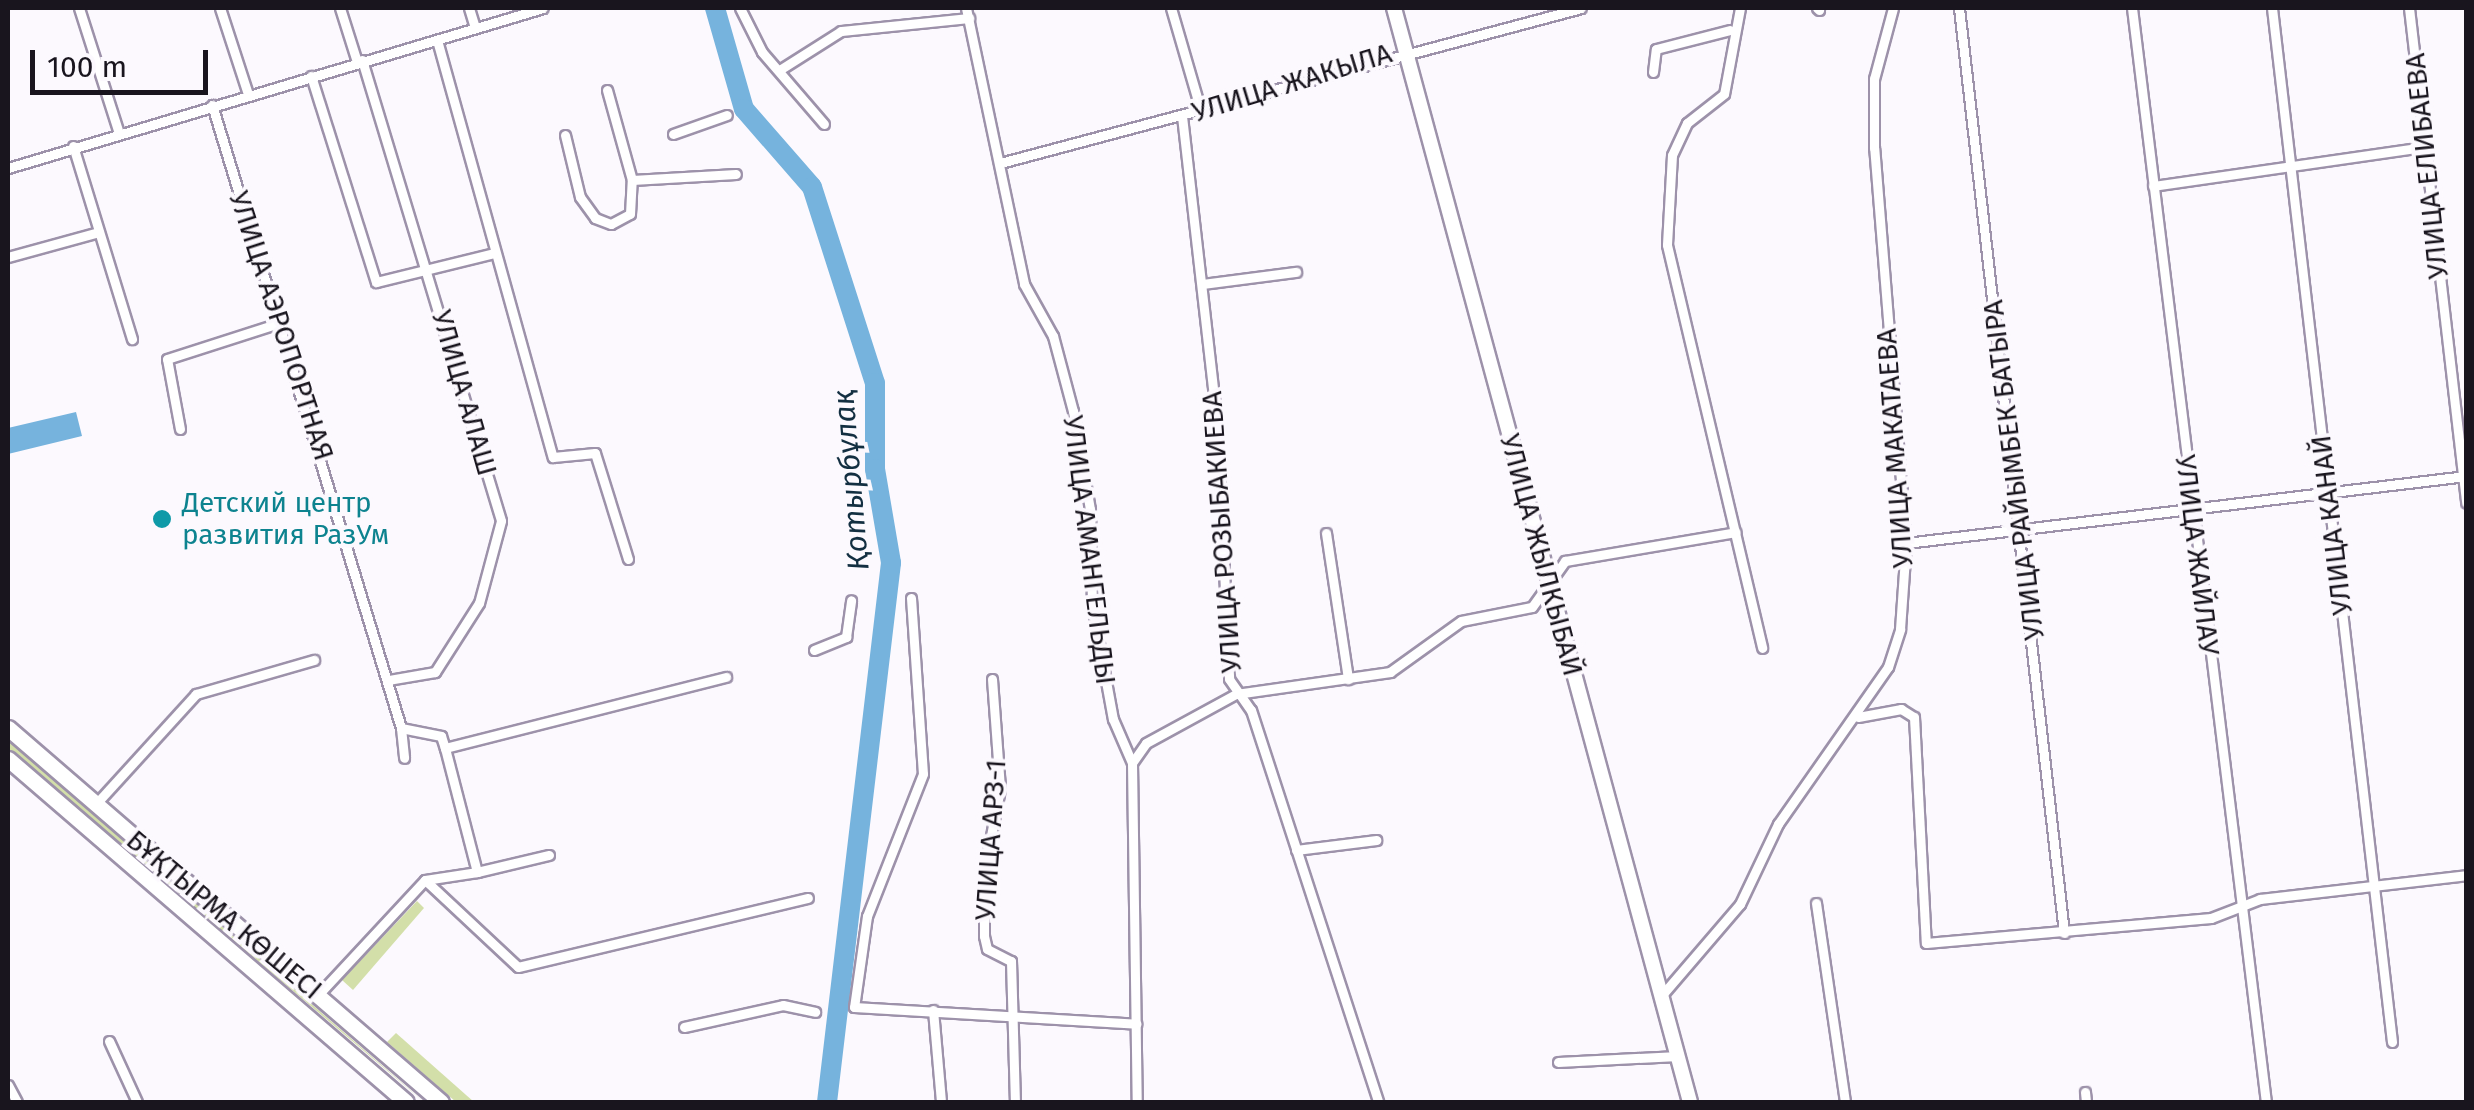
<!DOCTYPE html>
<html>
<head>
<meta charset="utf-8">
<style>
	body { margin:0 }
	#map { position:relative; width:2474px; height:1110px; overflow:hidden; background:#fcf9fe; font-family:"Fira Sans",sans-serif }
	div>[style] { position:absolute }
	.green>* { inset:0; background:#d3dfa9 }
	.water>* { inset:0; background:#76b3dd }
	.river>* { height:20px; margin:-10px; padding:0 10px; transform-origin:10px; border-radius:10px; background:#76b3dd }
	.roads { filter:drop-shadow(2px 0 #9d92aa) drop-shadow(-2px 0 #9d92aa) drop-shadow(0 2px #9d92aa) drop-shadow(0 -2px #9d92aa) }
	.street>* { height:9px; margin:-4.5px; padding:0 4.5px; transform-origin:4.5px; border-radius:4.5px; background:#fff }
	.secondary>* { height:14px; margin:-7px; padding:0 7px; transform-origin:7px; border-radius:7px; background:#fff }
	.primary>* { height:15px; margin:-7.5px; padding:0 7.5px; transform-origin:7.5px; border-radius:7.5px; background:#fff }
	.dots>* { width:28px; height:28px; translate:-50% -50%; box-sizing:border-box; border:5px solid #fcf9fe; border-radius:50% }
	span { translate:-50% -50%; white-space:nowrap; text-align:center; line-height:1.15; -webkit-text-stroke:8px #fcf9fe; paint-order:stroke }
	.street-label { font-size:28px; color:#19151e }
	.culture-label { font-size:28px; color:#0d838f }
	.left { translate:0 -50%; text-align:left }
	.water-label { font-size:30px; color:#132f41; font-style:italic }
	.frame { position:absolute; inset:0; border:10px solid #19151e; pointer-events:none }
	.scale { position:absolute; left:30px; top:50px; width:178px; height:45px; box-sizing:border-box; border:5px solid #19151e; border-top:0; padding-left:12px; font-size:30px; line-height:35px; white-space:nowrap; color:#19151e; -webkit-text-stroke:8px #fcf9fe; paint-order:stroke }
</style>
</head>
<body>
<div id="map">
	<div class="green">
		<div style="clip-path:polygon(8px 740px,424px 1102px,8px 749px)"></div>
		<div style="clip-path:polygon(417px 901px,424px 908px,353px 990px,342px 980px)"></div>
		<div style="clip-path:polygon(396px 1033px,474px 1102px,456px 1102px,387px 1042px)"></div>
	</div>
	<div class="water">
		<div style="clip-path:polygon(76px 412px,82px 436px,8px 454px,8px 428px)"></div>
	</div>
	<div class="river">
		<div style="left:715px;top:8px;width:105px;rotate:74deg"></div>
		<div style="left:744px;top:109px;width:103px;rotate:48.9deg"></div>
		<div style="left:812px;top:187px;width:206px;rotate:72.2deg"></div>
		<div style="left:875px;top:383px;width:86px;rotate:90deg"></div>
		<div style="left:875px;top:469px;width:95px;rotate:80.3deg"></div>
		<div style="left:891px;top:563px;width:543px;rotate:96.77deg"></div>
	</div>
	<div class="roads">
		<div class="street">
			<div style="left:79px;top:8px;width:131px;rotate:72.3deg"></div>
			<div style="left:220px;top:8px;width:90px;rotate:72deg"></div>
			<div style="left:340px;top:8px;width:57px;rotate:72.5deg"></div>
			<div style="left:469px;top:8px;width:21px;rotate:73deg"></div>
			<div style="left:740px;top:8px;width:49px;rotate:63.4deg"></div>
			<div style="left:762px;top:52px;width:95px;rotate:49.3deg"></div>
			<div style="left:966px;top:8px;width:282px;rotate:78.1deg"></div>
			<div style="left:1024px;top:284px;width:60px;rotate:60.9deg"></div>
			<div style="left:1053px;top:336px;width:78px;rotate:75.1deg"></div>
			<div style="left:1073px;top:411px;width:99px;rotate:80.2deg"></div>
			<div style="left:1090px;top:509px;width:96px;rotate:88.8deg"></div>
			<div style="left:1092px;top:605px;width:116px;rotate:79.6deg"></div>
			<div style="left:1113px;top:719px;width:48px;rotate:66.6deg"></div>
			<div style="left:1132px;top:763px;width:339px;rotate:89.2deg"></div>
			<div style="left:1171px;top:8px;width:107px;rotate:73.8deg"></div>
			<div style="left:1740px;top:8px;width:87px;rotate:100.5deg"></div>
			<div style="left:1724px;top:94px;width:47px;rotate:141.9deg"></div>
			<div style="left:1687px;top:123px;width:35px;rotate:115deg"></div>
			<div style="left:1672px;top:155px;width:90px;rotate:93.2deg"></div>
			<div style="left:1667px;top:245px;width:414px;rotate:76.7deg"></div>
			<div style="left:1817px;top:8px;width:3px;rotate:45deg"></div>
			<div style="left:1959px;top:8px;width:931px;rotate:83.52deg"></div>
			<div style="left:2132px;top:8px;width:1102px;rotate:83.02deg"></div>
			<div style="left:2272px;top:8px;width:1041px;rotate:83.38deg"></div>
			<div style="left:2409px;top:8px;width:498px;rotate:83.4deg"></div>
			<div style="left:437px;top:40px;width:433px;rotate:74.5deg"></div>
			<div style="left:553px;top:457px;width:42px;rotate:-5.4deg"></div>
			<div style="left:595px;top:453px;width:111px;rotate:72.7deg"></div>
			<div style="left:362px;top:60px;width:481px;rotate:73.2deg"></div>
			<div style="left:501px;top:521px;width:85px;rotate:105deg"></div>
			<div style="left:479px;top:603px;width:82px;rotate:122.5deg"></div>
			<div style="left:435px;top:672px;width:48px;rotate:170.3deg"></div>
			<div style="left:781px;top:69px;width:71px;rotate:-32.3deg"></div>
			<div style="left:841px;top:31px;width:129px;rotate:-5.8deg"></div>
			<div style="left:1653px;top:72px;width:23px;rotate:-83deg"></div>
			<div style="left:1656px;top:49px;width:76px;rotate:-14.4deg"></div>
			<div style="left:311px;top:76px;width:216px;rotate:72.5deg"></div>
			<div style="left:376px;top:282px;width:122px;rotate:-13.8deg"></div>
			<div style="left:607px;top:90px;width:93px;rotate:74.5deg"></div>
			<div style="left:632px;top:180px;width:104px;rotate:-3.3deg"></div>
			<div style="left:212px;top:105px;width:651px;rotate:73.12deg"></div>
			<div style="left:401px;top:728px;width:41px;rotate:11.3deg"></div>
			<div style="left:441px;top:736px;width:13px;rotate:72deg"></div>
			<div style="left:1182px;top:116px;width:307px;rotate:83.5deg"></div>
			<div style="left:1217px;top:421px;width:258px;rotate:87.3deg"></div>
			<div style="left:1229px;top:679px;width:38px;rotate:55deg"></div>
			<div style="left:1251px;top:710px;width:412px;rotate:72deg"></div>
			<div style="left:673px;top:134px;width:57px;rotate:-19.4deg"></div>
			<div style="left:565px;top:135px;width:64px;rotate:76.4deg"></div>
			<div style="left:580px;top:197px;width:26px;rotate:54deg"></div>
			<div style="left:595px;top:218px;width:17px;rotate:21deg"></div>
			<div style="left:611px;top:224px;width:21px;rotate:-28deg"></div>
			<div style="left:630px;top:214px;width:34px;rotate:-87deg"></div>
			<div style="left:73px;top:146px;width:202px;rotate:73deg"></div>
			<div style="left:1004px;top:162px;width:597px;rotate:-14.94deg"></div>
			<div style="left:8px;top:168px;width:558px;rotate:-16.65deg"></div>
			<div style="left:2153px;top:186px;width:275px;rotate:-8.2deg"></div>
			<div style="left:8px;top:257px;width:94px;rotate:-15.4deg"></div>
			<div style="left:1203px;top:284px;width:94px;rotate:-7.4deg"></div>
			<div style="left:180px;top:429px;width:71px;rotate:-100.5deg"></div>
			<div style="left:167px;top:359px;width:121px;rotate:-17.8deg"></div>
			<div style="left:1326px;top:533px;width:148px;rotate:81.4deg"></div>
			<div style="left:1906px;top:543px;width:564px;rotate:-6.82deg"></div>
			<div style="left:911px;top:598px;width:176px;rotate:86.1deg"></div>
			<div style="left:923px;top:774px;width:153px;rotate:111.5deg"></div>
			<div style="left:867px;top:916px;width:92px;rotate:98.1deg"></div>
			<div style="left:854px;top:1007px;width:283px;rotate:3.4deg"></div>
			<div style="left:814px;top:650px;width:35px;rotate:-22deg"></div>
			<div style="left:846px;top:637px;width:37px;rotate:-82deg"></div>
			<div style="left:992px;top:679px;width:110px;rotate:85.8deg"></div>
			<div style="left:1000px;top:789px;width:85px;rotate:100.9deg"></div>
			<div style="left:984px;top:872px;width:64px;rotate:90deg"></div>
			<div style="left:984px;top:936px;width:13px;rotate:77deg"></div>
			<div style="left:987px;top:949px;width:27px;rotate:27deg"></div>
			<div style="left:1011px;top:961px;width:141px;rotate:88.4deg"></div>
			<div style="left:1858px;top:717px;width:44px;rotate:-10.5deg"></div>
			<div style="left:1901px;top:709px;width:15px;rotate:32deg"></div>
			<div style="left:1914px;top:717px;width:226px;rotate:87deg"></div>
			<div style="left:1926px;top:943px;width:286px;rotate:-5deg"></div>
			<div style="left:2211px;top:918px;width:53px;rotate:-21.2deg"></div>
			<div style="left:2260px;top:899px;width:207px;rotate:-6.6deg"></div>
			<div style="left:401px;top:728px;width:30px;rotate:84deg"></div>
			<div style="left:1132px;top:763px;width:24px;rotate:-55deg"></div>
			<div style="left:1146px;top:743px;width:102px;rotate:-28.6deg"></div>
			<div style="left:1236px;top:694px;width:156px;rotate:-8.1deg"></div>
			<div style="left:1390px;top:672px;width:87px;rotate:-35.7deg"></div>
			<div style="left:1461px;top:621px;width:72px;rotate:-11.2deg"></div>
			<div style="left:1532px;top:607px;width:57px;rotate:-54.3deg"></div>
			<div style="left:1565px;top:561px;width:173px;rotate:-9.6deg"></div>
			<div style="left:95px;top:805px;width:150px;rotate:-47.7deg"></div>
			<div style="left:196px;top:694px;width:123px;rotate:-16.1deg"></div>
			<div style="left:1296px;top:850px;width:81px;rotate:-7.1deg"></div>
			<div style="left:477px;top:872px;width:74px;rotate:-13.3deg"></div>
			<div style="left:425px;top:880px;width:127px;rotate:43.1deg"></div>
			<div style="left:518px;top:967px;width:298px;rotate:-13.4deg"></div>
			<div style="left:1816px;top:903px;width:201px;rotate:81.7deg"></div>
			<div style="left:318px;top:995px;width:157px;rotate:-47.1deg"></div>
			<div style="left:425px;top:880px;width:53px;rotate:-8.7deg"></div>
			<div style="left:477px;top:872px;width:128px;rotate:-104.5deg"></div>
			<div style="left:445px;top:748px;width:290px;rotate:-14.2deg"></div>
			<div style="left:1662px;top:995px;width:120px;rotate:-49.4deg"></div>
			<div style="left:1740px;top:904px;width:89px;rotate:-64.6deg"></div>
			<div style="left:1778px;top:824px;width:192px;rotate:-55deg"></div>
			<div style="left:1888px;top:667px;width:40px;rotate:-72deg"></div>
			<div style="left:1900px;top:629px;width:86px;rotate:-86deg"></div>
			<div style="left:1906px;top:543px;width:396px;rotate:-94.6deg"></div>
			<div style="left:1874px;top:148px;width:69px;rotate:-90deg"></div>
			<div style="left:1874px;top:79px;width:73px;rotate:-75deg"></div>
			<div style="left:933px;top:1010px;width:92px;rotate:85deg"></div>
			<div style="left:684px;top:1027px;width:101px;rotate:-12.5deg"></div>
			<div style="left:783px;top:1005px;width:33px;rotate:12deg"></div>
			<div style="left:109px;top:1041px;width:67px;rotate:65.3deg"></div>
			<div style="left:1558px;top:1062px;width:120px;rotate:-2.9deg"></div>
			<div style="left:8px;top:1085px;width:19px;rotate:62deg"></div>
			<div style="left:2085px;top:1092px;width:10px;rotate:84deg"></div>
		</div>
		<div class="secondary">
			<div style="left:1394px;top:8px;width:1133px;rotate:74.86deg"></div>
		</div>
		<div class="primary">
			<div style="left:8px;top:728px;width:572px;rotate:40.82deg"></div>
			<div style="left:8px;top:759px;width:525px;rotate:40.76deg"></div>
		</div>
	</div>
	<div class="dots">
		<div style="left:162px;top:519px;background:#0f9aa8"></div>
	</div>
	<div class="street-label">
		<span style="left:1292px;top:83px;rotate:-17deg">УЛИЦА ЖАКЫЛА</span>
		<span style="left:2427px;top:166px;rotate:-96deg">УЛИЦА ЕЛИБАЕВА</span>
		<span style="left:281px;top:326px;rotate:72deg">УЛИЦА АЭРОПОРТНАЯ</span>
		<span style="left:464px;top:393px;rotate:74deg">УЛИЦА АЛАШ</span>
		<span style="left:1895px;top:448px;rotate:-94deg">УЛИЦА МАКАТАЕВА</span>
		<span style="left:2014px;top:470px;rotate:-97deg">УЛИЦА РАЙЫМБЕК БАТЫРА</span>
		<span style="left:2332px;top:525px;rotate:-97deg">УЛИЦА КАНАЙ</span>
		<span style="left:1222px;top:532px;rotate:-94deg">УЛИЦА РОЗЫБАКИЕВА</span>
		<span style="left:1089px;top:550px;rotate:83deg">УЛИЦА АМАНГЕЛЬДЫ</span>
		<span style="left:1541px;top:555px;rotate:75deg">УЛИЦА ЖЫЛКЫБАЙ</span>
		<span style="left:2197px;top:555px;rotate:83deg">УЛИЦА ЖАЙЛАУ</span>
		<span style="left:991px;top:840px;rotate:-86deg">УЛИЦА АРЗ-1</span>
		<span style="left:224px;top:915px;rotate:40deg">БҰҚТЫРМА КӨШЕСІ</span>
	</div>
	<div class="culture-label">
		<span class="left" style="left:182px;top:519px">Детский центр<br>развития РазУм</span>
	</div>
	<div class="water-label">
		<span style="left:851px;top:480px;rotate:-95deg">Қотырбұлақ</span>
	</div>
	<div class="frame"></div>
	<div class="scale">100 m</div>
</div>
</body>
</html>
